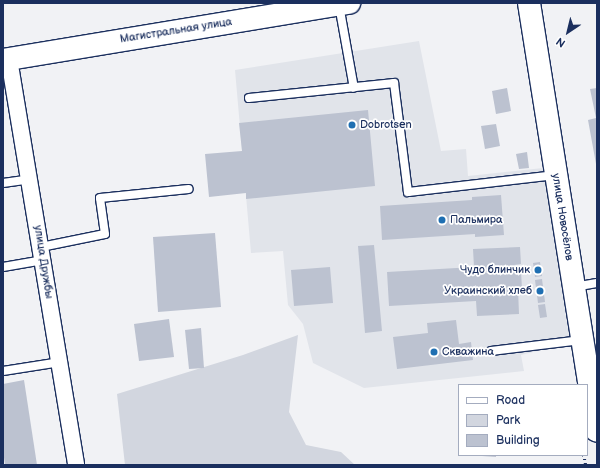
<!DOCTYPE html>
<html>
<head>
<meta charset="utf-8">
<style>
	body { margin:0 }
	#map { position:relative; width:600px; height:468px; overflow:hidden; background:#f1f2f5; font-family:"Balsamiq Sans",sans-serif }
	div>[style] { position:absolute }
	.built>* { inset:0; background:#e1e4ea }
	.green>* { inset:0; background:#d2d6df }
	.building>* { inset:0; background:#bcc2d0 }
	.path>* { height:2.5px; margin-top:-1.25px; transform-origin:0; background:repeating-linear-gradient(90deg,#1b2f5e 0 1px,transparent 0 4px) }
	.roads { filter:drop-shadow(1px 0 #1b2f5e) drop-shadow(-1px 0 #1b2f5e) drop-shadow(0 1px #1b2f5e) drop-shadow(0 -1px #1b2f5e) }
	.lane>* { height:8px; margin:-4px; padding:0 4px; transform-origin:4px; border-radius:4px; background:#fff }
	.street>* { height:16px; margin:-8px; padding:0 8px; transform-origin:8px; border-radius:8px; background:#fff }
	.secondary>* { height:22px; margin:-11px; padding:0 11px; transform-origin:11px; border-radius:11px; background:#fff }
	.primary>* { height:22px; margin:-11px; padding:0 11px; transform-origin:11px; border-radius:11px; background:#fff }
	.dots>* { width:11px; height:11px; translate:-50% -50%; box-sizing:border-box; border:2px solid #fff; border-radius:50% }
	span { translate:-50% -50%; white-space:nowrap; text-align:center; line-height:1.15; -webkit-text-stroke:3.5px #fff; paint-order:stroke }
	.street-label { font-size:11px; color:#1b2f5e }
	.poi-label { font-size:11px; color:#1b2f5e }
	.left { translate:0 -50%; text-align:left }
	.right { translate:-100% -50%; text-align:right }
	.frame { position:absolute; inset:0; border:4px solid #1b2f5e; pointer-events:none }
	.legend { position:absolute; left:458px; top:384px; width:130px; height:72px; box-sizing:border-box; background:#fff; border:1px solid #a4acbf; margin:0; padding:5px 7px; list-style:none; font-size:12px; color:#1b2f5e }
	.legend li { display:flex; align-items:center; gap:8px; height:20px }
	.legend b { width:20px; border:1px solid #a4acbf }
	.north { position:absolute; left:548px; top:12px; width:40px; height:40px; -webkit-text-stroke:3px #fff; paint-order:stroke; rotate:215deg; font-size:11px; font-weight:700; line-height:16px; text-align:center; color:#1b2f5e }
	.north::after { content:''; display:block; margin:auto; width:14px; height:18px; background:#1b2f5e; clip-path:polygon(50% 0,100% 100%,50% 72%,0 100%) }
</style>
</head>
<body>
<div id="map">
	<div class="built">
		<div style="clip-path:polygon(419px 41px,441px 151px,466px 149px,468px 176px,543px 168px,570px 343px,521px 355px,524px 371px,364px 388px,313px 363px,303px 324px,288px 305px,283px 251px,251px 253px,235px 70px)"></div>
	</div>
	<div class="green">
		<div style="clip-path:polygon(298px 335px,289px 412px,306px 445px,341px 452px,355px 465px,125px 465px,117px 394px,243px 355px)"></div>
	</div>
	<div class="building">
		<div style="clip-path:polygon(507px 88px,511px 111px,496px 114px,492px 91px)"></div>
		<div style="clip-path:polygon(597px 88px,597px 164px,596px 164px,588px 120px,596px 118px,590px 89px)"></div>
		<div style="clip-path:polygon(368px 110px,375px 186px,246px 199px,246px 193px,209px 197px,205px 154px,242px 151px,239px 123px)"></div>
		<div style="clip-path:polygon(496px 124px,500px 146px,485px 149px,481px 126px)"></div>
		<div style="clip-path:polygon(527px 152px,529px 168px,519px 169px,516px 154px)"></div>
		<div style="clip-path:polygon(501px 195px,504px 235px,475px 237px,475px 234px,382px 240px,380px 206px,472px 200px,472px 197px)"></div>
		<div style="clip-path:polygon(215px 233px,221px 307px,158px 312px,153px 237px)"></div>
		<div style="clip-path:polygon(374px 245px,382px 331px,365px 333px,358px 246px)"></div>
		<div style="clip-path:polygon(520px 247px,521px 264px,514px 265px,515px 271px,521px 271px,522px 289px,518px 289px,519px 314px,477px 316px,476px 301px,389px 306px,387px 272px,474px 267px,473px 249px)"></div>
		<div style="clip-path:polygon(540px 262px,542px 276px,535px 277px,533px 263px)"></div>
		<div style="clip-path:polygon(330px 267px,333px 303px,294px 306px,291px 270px)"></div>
		<div style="clip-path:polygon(542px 279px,545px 302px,538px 303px,535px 280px)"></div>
		<div style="clip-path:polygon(545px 304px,547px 317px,540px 318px,538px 305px)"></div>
		<div style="clip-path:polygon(169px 319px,174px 357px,139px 361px,134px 324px)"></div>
		<div style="clip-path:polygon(456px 320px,459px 344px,471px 342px,473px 360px,397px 369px,393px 337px,428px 333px,427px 323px)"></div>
		<div style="clip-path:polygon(201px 328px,204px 368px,189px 369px,185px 330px)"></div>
		<div style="clip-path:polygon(24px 380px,37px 465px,5px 465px,3px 450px,3px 384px)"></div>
		<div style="clip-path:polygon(482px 455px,496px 455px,496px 457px,482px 456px)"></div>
	</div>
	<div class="path">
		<div style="left:584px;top:455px;width:10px;rotate:79deg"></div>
	</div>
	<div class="roads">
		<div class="lane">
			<div style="left:339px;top:5px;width:84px;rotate:79.8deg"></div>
			<div style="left:249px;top:98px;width:146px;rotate:-5.9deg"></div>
			<div style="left:394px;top:83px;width:110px;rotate:82.7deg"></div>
			<div style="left:408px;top:192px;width:149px;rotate:-6.6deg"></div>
			<div style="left:3px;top:183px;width:27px;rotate:-8deg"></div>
			<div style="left:41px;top:247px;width:65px;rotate:-11.5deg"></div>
			<div style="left:105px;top:234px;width:36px;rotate:-98deg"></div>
			<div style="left:100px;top:198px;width:89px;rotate:-5.8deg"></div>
			<div style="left:3px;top:267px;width:41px;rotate:-9.9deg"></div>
			<div style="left:574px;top:287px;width:23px;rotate:-10deg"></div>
			<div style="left:491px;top:351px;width:91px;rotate:-7deg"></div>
			<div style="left:3px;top:371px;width:58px;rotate:-9deg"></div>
		</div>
		<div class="street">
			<div style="left:9px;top:59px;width:411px;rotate:80.6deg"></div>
		</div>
		<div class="secondary">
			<div style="left:529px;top:3px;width:433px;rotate:81deg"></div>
		</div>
		<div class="primary">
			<div style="left:3px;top:60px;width:351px;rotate:-9.4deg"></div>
		</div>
	</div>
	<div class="dots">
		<div style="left:352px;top:125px;background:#1f6fb2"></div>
		<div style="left:442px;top:220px;background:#1f6fb2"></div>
		<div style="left:538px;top:270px;background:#1f6fb2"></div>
		<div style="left:540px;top:291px;background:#1f6fb2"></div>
		<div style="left:434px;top:352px;background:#1f6fb2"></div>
	</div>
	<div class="street-label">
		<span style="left:176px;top:31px;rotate:-9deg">Магистральная улица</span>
		<span style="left:562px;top:217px;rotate:81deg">улица Новосёлов</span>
		<span style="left:43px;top:262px;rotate:81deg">улица Дружбы</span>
	</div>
	<div class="poi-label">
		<span class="left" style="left:360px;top:125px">Dobrotsen</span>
		<span class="left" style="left:450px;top:220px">Пальмира</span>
		<span class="right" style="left:530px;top:270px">Чудо блинчик</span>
		<span class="right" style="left:532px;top:291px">Украинский хлеб</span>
		<span class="left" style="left:442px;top:352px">Скважина</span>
	</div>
	<div class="frame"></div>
	<ul class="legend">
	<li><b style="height:5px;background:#fff"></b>Road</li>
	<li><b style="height:11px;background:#d2d6df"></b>Park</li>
	<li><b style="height:11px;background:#bcc2d0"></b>Building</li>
	</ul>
	<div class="north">N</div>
</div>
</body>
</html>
